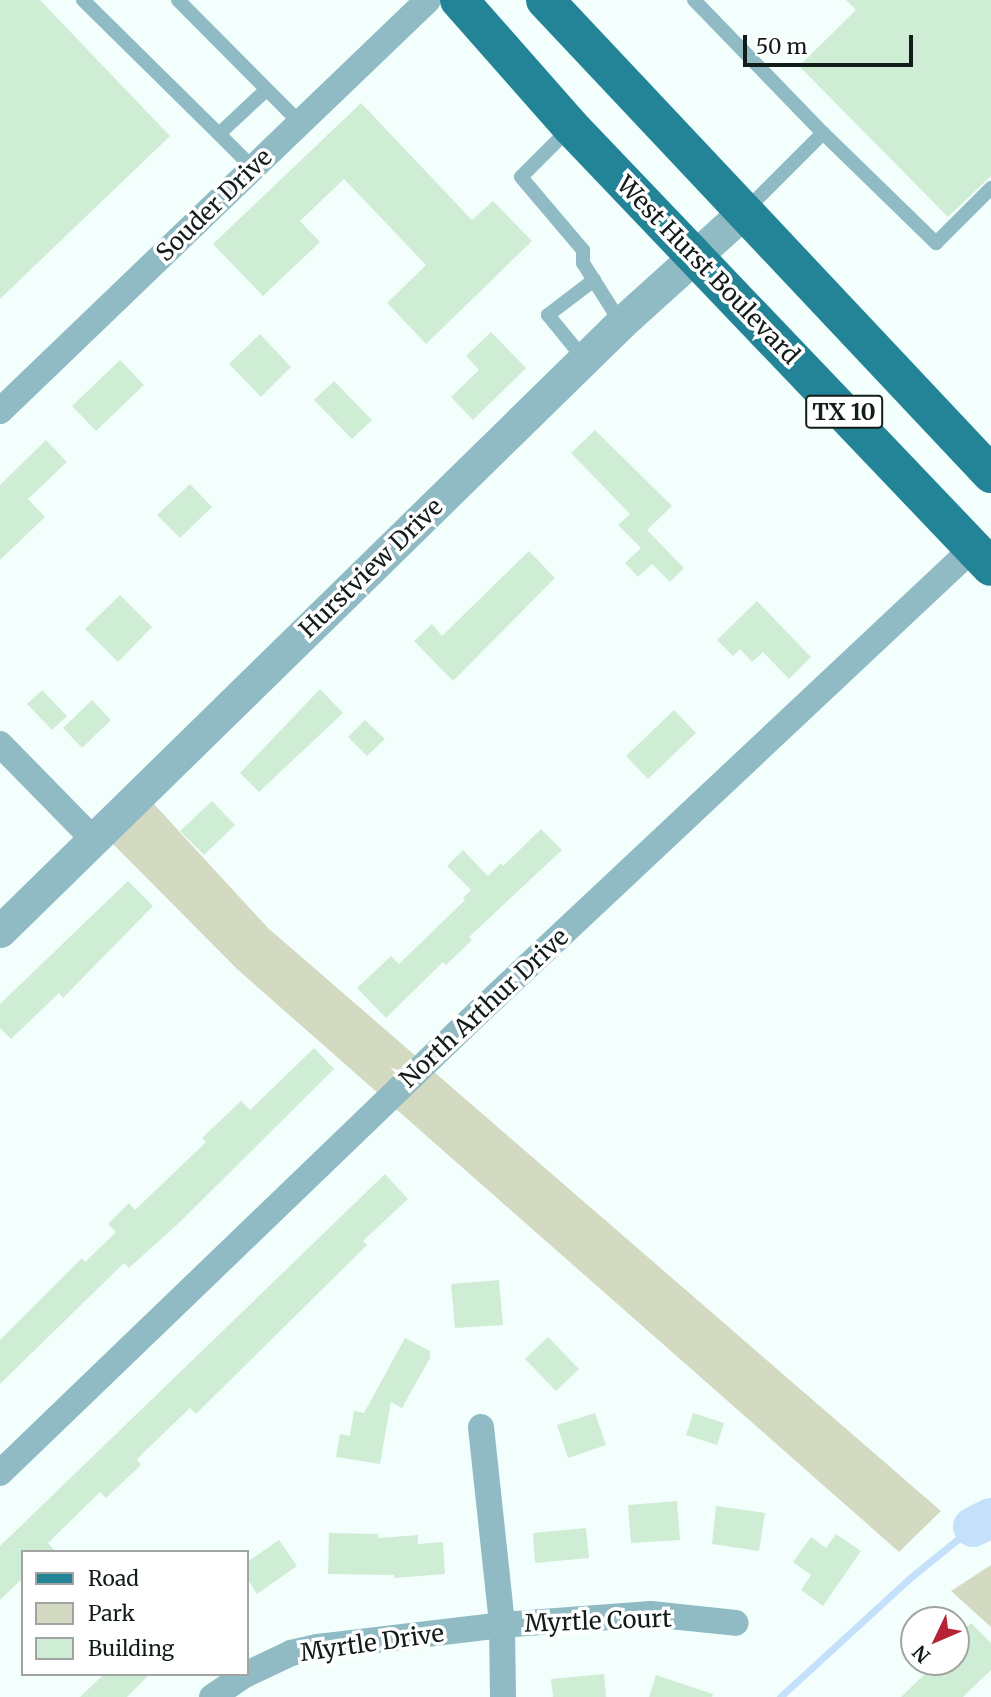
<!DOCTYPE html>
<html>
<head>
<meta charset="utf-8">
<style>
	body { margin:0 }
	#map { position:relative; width:991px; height:1697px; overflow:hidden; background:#f3fffc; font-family:Merriweather,serif }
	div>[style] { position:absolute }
	.green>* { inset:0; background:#d4dac1 }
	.stream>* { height:7px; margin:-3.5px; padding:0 3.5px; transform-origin:3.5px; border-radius:3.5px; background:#c5e0fa }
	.river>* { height:40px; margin:-20px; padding:0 20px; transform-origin:20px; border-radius:20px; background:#c5e0fa }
	.building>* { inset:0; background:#cfedd4 }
	.service>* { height:14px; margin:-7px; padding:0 7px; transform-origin:7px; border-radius:7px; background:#90bbc5 }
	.minor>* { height:26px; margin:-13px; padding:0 13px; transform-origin:13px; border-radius:13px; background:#90bbc5 }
	.tertiary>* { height:33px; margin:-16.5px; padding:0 16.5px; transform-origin:16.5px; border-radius:16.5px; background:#90bbc5 }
	.primary>* { height:38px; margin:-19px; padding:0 19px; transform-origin:19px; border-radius:19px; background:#228496 }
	span { translate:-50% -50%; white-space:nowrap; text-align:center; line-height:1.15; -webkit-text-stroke:7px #fff; paint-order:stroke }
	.shield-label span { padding:2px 5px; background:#fff; border:2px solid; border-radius:5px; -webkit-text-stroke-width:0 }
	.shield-label { font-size:23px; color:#121d1b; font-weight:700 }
	.street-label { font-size:24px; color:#121d1b }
	.legend { position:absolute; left:21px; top:1550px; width:228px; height:126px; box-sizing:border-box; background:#fff; border:2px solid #a0a5a4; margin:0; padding:9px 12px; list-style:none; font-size:21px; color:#121d1b }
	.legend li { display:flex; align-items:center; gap:14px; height:35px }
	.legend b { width:35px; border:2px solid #a0a5a4 }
	.north { position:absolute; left:900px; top:1606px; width:70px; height:70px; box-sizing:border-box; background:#fff; border:2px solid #a0a5a4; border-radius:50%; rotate:226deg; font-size:19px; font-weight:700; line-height:28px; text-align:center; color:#121d1b }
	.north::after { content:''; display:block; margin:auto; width:24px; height:32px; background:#b52335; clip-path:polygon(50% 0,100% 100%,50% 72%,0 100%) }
	.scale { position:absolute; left:743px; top:35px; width:170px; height:32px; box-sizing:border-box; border:4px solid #121d1b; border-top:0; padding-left:9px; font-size:21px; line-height:24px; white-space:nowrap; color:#121d1b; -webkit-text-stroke:5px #fff; paint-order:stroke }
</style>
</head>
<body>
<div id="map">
	<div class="green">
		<div style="clip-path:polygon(153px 803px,268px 928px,941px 1511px,899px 1552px,237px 969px,112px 843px)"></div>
		<div style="clip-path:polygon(991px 1565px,991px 1627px,951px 1591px)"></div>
	</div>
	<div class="stream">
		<div style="left:780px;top:1697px;width:178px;rotate:-42.5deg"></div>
		<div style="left:911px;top:1577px;width:80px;rotate:-38.9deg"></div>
	</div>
	<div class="river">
		<div style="left:973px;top:1527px;width:20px;rotate:-27deg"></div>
	</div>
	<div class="building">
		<div style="clip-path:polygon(0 0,40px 0,170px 136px,0 299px)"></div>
		<div style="clip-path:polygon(846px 0,991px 0,991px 176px,948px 217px,799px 66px,856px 10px)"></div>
		<div style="clip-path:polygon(361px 103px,472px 220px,493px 201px,532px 241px,426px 344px,387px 303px,426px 265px,344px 179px,300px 221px,320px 242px,263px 296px,213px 244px)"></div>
		<div style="clip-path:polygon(491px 332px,526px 368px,473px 420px,451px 397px,479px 370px,466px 356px)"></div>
		<div style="clip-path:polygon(260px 334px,291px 367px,261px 397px,229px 364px)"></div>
		<div style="clip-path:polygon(120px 360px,144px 385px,96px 431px,72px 406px)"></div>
		<div style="clip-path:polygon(334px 381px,372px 420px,352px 439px,314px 400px)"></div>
		<div style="clip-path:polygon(595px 430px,672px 506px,647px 530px,684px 568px,670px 582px,652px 564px,638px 577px,625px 563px,641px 548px,618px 525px,630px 514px,571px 453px)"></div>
		<div style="clip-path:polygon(46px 440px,67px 462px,28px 499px,45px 517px,0 560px,0 485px)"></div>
		<div style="clip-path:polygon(190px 484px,212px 507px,180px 538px,157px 515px)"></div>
		<div style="clip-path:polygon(529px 551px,555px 578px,453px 681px,414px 641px,432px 624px,442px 636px)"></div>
		<div style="clip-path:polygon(120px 595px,152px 627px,118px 662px,85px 629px)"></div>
		<div style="clip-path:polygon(757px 601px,811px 657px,789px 679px,763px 652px,752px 662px,740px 649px,733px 656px,717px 640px)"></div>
		<div style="clip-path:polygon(320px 689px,343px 713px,259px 792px,240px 773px)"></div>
		<div style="clip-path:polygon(42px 690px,67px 716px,52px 730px,27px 704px)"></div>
		<div style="clip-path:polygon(92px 700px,111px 720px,82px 748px,63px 728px)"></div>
		<div style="clip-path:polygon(674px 710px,696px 733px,648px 779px,626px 756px)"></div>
		<div style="clip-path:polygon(365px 720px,385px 739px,367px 756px,348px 737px)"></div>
		<div style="clip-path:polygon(212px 801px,235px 825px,204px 855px,180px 831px)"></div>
		<div style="clip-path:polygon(541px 829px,562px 850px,469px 937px,472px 940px,446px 965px,443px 962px,386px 1018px,357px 988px,391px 956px,399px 964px,465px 900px,463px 898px,471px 890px,447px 866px,463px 850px,488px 876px,501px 863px,503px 866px)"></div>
		<div style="clip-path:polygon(128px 881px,153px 906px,63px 998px,59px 993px,11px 1039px,0 1028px,0 1004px)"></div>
		<div style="clip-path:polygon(314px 1048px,334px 1069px,180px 1222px,129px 1268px,124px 1263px,0 1384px,0 1340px,82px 1258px,85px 1262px,116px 1232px,108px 1224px,129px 1203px,135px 1210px,206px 1142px,202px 1138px,241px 1101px,250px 1110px)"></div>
		<div style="clip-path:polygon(385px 1174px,408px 1199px,363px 1241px,367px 1245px,196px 1414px,190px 1408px,137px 1459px,141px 1465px,106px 1498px,100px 1492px,48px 1543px,56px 1552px,23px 1552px,23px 1578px,0 1600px,0 1546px)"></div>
		<div style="clip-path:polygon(499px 1280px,503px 1325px,455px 1328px,451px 1284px)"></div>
		<div style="clip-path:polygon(548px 1337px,579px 1369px,556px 1391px,525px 1359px)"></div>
		<div style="clip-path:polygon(405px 1338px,430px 1351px,430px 1358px,402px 1408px,391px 1402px,380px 1464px,336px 1457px,340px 1434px,350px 1436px,354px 1411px,364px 1413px)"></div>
		<div style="clip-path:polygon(595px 1413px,606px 1445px,568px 1458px,557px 1425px)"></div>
		<div style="clip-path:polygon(693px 1413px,724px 1423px,717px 1445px,686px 1435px)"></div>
		<div style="clip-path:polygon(677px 1501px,680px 1540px,631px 1543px,628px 1505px)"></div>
		<div style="clip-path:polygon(716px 1506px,765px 1513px,759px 1551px,712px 1544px)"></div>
		<div style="clip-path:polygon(586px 1528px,589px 1558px,535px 1563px,533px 1533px)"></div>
		<div style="clip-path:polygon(329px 1533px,378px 1534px,378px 1538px,418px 1535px,418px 1544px,443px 1542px,445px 1574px,394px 1578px,394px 1575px,328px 1574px)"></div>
		<div style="clip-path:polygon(836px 1534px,861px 1551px,823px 1606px,801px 1590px,811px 1575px,793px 1562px,811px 1537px,826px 1548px)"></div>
		<div style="clip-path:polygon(279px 1540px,297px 1566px,257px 1594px,247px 1578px,247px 1562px)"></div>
		<div style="clip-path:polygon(971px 1623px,991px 1643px,991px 1670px,963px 1697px,901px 1697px,928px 1671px,919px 1662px,956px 1662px,956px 1638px)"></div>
		<div style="clip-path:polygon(104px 1674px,150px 1674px,127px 1697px,80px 1697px)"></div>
		<div style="clip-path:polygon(604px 1674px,606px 1697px,553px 1697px,551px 1679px)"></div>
		<div style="clip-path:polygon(656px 1675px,713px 1694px,712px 1697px,649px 1697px)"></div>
	</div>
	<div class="service">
		<div style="left:83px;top:0;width:191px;rotate:44.6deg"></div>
		<div style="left:219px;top:134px;width:64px;rotate:-43.1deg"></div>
		<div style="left:178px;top:0;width:173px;rotate:45.2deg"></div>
		<div style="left:694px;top:0;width:185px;rotate:45.9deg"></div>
		<div style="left:823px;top:133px;width:109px;rotate:135deg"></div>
		<div style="left:570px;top:128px;width:69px;rotate:135deg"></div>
		<div style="left:521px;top:177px;width:96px;rotate:49.7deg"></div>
		<div style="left:583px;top:250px;width:13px;rotate:90deg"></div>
		<div style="left:583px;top:263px;width:71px;rotate:57.7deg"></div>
		<div style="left:823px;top:133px;width:158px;rotate:44.2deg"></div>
		<div style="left:936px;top:243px;width:78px;rotate:-45deg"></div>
		<div style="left:219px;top:134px;width:48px;rotate:45deg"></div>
		<div style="left:584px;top:359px;width:57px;rotate:-129.3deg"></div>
		<div style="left:548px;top:315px;width:58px;rotate:-37.3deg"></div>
	</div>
	<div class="minor">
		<div style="left:0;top:411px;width:593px;rotate:-43.84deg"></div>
		<div style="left:0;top:744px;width:134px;rotate:45.6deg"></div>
		<div style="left:481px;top:1427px;width:199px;rotate:83.9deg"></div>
		<div style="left:502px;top:1625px;width:72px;rotate:89.2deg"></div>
		<div style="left:0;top:1473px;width:666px;rotate:-43.91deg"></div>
		<div style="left:480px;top:1011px;width:676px;rotate:-43.2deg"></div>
		<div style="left:247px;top:1674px;width:49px;rotate:-25.5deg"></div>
		<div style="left:291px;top:1653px;width:28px;rotate:-13deg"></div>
		<div style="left:318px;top:1647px;width:185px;rotate:-6.8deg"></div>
		<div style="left:502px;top:1625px;width:149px;rotate:-4.2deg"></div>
		<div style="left:651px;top:1614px;width:85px;rotate:6deg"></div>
		<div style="left:212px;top:1697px;width:41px;rotate:-34.1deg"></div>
	</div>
	<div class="tertiary">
		<div style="left:0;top:931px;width:869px;rotate:-44.39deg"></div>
		<div style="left:621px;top:323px;width:169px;rotate:-42.1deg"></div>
	</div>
	<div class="primary">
		<div style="left:459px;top:0;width:169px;rotate:48.6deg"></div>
		<div style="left:571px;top:127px;width:608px;rotate:46.33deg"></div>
		<div style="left:545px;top:0;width:651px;rotate:46.74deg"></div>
	</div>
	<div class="shield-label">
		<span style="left:844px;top:412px">TX 10</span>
	</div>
	<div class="street-label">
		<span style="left:214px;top:205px;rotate:-44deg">Souder Drive</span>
		<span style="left:708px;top:270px;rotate:46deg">West Hurst Boulevard</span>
		<span style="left:371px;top:568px;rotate:-44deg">Hurstview Drive</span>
		<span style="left:484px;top:1008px;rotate:-43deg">North Arthur Drive</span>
		<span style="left:598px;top:1621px;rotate:-2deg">Myrtle Court</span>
		<span style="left:372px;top:1643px;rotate:-8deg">Myrtle Drive</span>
	</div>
	<ul class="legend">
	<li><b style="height:9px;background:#228496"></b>Road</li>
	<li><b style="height:19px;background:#d4dac1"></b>Park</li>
	<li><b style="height:19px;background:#cfedd4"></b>Building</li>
	</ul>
	<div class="north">N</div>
	<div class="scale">50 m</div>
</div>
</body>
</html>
